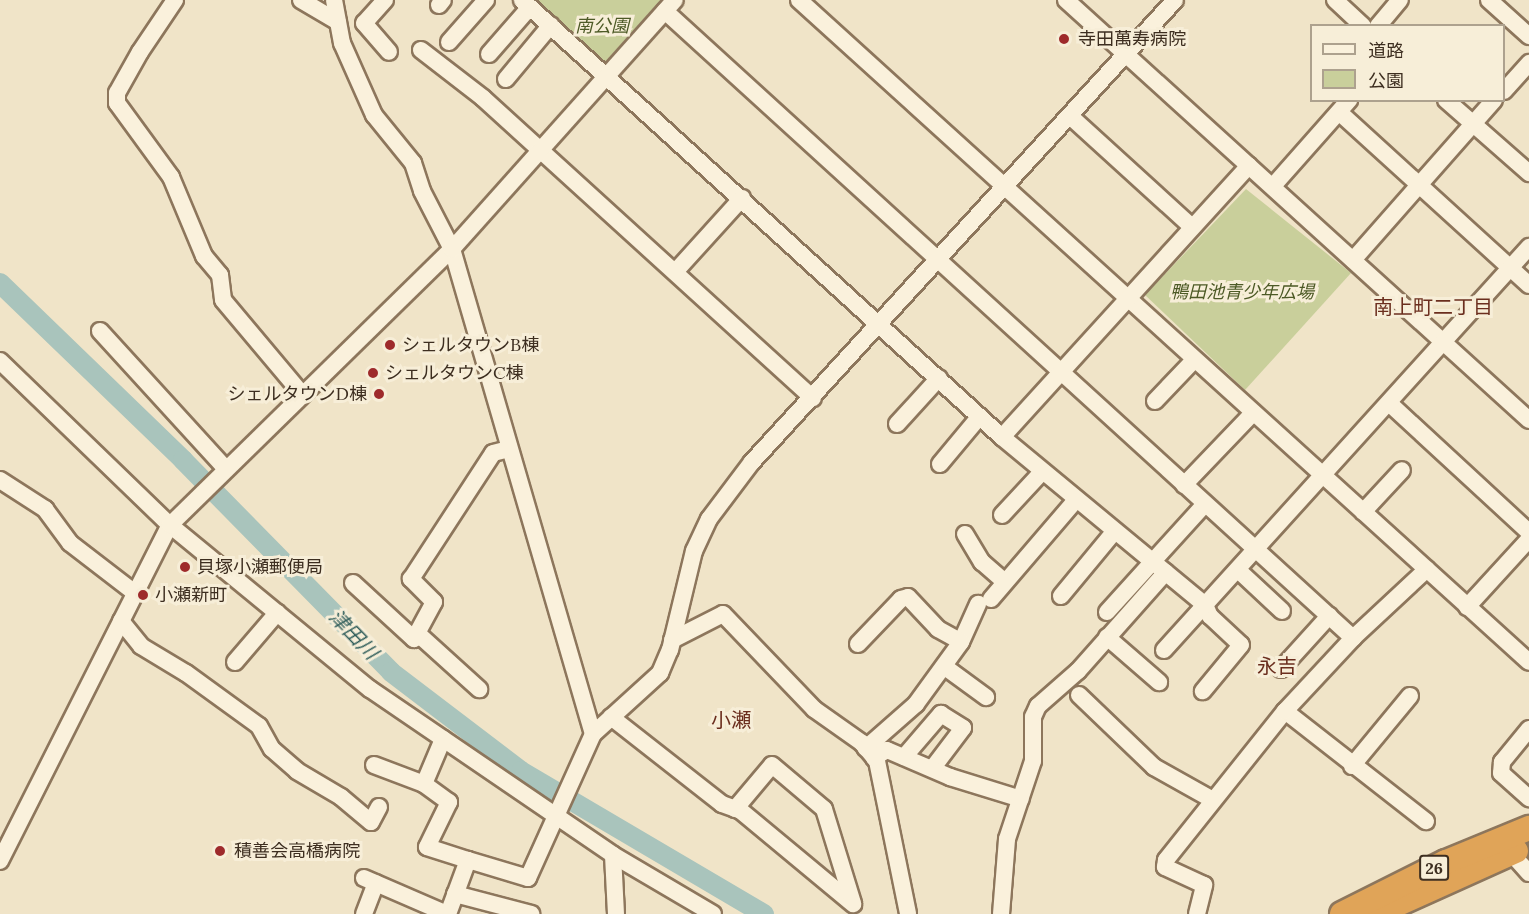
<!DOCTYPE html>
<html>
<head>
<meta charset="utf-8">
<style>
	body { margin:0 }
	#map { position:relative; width:1529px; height:914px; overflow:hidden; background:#f0e4c8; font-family:Lora,"Noto Sans JP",serif }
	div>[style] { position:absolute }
	.green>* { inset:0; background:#c9cf9b }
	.river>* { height:20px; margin:-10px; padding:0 10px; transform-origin:10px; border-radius:10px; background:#a9c4bc }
	.roads { filter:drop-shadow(2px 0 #8d765c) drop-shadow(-2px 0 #8d765c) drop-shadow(0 2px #8d765c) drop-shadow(0 -2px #8d765c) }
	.minor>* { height:16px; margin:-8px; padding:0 8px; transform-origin:8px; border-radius:8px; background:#faf1dc }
	.highway>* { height:24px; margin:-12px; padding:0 12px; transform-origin:12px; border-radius:12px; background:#e0a458 }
	.dots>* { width:16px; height:16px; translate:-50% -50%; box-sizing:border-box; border:3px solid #f7eed8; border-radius:50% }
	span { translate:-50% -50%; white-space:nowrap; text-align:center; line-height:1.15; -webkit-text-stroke:6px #f7eed8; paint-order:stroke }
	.shield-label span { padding:2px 4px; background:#f7eed8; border:2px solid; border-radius:4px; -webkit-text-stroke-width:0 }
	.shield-label { font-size:16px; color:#3d2e20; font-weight:700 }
	.park-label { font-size:18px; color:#4d5a26; font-style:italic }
	.poi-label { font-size:18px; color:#3d2e20 }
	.left { translate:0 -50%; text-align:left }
	.right { translate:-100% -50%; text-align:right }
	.neighbourhood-label { font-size:20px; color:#6b2e1e }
	.water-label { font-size:20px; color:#2f5d5a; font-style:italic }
	.legend { position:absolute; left:1310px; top:24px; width:195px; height:78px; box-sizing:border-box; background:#f7eed8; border:2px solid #ada18e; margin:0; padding:8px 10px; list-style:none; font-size:18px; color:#3d2e20 }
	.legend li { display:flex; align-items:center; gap:12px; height:30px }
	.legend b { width:30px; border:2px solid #ada18e }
</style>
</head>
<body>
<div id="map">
	<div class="green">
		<div style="clip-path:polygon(533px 0,661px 0,605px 62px)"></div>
		<div style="clip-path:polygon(1246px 189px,1351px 273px,1245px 390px,1145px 295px)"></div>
	</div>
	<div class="river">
		<div style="left:0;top:283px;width:255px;rotate:44deg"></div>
		<div style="left:183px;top:460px;width:297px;rotate:45.5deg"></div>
		<div style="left:391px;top:672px;width:163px;rotate:37.3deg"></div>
		<div style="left:521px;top:771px;width:282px;rotate:30.5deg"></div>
	</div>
	<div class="roads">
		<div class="minor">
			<div style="left:175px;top:0;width:63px;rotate:123.9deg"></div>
			<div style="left:140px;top:52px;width:47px;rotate:119.3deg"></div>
			<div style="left:117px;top:93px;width:10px;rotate:90deg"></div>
			<div style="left:117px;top:103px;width:92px;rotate:53.9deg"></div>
			<div style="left:171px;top:177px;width:86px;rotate:67.3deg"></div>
			<div style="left:204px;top:256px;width:25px;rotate:50deg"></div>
			<div style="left:220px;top:275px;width:25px;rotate:83deg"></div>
			<div style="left:223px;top:300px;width:121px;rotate:50deg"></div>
			<div style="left:301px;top:0;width:43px;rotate:30.7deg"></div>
			<div style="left:334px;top:0;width:44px;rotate:79.5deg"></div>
			<div style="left:342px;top:43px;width:79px;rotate:66deg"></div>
			<div style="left:374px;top:115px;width:62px;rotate:50.9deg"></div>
			<div style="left:413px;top:163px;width:29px;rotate:72deg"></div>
			<div style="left:422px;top:191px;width:65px;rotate:62.7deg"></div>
			<div style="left:452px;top:249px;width:505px;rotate:73.79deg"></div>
			<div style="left:593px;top:734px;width:158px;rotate:114.3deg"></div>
			<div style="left:528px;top:878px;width:63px;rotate:-163.3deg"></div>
			<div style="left:468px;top:860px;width:58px;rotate:110.3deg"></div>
			<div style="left:385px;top:0;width:31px;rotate:132deg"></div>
			<div style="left:364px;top:23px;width:38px;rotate:49deg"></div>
			<div style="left:522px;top:0;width:649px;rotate:42.32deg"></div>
			<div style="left:1002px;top:437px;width:264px;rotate:39.6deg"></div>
			<div style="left:1205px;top:605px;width:12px;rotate:66deg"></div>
			<div style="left:1210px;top:616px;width:42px;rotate:43.1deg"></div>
			<div style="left:1241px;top:645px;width:60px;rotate:129.6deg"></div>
			<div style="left:799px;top:0;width:985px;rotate:42.2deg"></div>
			<div style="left:1066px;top:0;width:625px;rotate:42.21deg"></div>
			<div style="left:1335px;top:0;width:38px;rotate:43deg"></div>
			<div style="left:1489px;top:0;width:54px;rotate:42deg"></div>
			<div style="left:439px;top:5px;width:6px;rotate:-51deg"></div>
			<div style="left:665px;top:11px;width:931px;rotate:42.34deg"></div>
			<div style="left:1353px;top:638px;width:101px;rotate:-43deg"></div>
			<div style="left:1378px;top:26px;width:34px;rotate:-50deg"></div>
			<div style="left:449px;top:42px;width:56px;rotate:-48.6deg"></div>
			<div style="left:421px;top:50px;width:78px;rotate:37.7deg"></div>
			<div style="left:483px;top:98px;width:446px;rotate:42.3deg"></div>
			<div style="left:489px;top:54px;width:62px;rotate:-48.9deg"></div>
			<div style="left:506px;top:79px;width:70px;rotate:-50.2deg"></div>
			<div style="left:1504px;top:91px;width:38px;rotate:-48deg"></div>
			<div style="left:1446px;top:100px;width:111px;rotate:41.3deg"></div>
			<div style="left:1339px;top:112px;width:257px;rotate:42.3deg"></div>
			<div style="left:1070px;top:116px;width:164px;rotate:42.3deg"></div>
			<div style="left:1273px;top:186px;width:115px;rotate:-48.5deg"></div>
			<div style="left:1353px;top:260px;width:213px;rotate:-48.6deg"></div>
			<div style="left:675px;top:272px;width:100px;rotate:-47.8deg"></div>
			<div style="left:100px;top:331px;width:187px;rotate:47.6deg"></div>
			<div style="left:0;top:361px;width:236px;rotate:44deg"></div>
			<div style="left:170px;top:525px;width:259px;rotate:39.4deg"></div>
			<div style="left:370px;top:689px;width:294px;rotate:34.3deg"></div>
			<div style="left:613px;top:855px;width:116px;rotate:30.5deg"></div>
			<div style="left:1155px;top:401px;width:57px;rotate:-46.4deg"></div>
			<div style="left:1389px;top:403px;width:190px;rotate:42.7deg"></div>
			<div style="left:897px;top:424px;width:62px;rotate:-47.6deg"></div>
			<div style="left:1002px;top:437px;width:367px;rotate:-47.7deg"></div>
			<div style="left:940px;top:464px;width:62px;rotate:-50.2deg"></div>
			<div style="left:0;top:480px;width:54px;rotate:32.8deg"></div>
			<div style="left:45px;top:509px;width:42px;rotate:53.7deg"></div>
			<div style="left:70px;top:543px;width:82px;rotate:37.6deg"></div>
			<div style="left:1184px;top:485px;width:100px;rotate:-46.2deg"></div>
			<div style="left:1363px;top:512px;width:57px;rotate:-47.1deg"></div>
			<div style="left:1002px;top:515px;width:59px;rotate:-47.1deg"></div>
			<div style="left:965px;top:534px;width:33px;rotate:59deg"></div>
			<div style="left:982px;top:562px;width:30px;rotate:41deg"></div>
			<div style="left:1238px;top:570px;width:60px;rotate:43deg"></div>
			<div style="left:353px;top:583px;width:83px;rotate:42.6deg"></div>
			<div style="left:414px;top:639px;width:42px;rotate:-61.6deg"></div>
			<div style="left:434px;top:602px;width:33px;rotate:-135deg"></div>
			<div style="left:411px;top:579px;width:150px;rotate:-56.9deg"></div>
			<div style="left:493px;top:453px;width:16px;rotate:-14deg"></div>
			<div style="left:1061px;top:596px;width:83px;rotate:-50.4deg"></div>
			<div style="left:991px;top:599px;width:129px;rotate:-49.4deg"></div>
			<div style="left:1467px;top:607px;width:92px;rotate:-47.6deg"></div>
			<div style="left:1107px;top:612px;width:146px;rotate:-47.8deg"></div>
			<div style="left:121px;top:621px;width:32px;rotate:51deg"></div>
			<div style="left:141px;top:646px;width:52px;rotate:31deg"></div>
			<div style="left:186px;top:673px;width:90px;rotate:36deg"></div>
			<div style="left:259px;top:726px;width:26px;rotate:61deg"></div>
			<div style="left:272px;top:749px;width:33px;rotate:41deg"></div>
			<div style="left:297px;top:771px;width:51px;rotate:30.6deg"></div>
			<div style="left:341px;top:797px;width:39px;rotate:40deg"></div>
			<div style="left:371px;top:822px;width:17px;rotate:-62deg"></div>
			<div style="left:417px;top:633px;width:84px;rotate:42.1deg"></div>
			<div style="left:1107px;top:637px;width:69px;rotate:40.9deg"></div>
			<div style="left:672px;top:640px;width:57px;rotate:-27deg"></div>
			<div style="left:723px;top:614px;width:132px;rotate:46.2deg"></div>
			<div style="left:814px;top:709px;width:59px;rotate:35.3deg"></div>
			<div style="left:862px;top:743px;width:23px;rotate:50deg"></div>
			<div style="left:877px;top:761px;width:156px;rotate:78.5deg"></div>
			<div style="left:961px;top:642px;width:42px;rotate:-65.9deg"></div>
			<div style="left:858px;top:644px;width:62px;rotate:-46.3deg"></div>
			<div style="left:901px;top:599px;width:7px;rotate:-16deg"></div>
			<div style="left:908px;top:597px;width:44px;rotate:46.8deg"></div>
			<div style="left:938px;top:629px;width:26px;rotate:29deg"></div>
			<div style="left:961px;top:642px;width:77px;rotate:126deg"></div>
			<div style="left:916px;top:704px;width:67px;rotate:138.7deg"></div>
			<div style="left:1164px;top:650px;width:544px;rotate:-47.83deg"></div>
			<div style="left:235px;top:662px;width:65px;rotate:-49.4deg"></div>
			<div style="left:945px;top:667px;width:51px;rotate:36.2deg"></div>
			<div style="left:1281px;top:669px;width:72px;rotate:-47.8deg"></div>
			<div style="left:1079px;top:695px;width:104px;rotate:43.8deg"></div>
			<div style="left:1154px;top:767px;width:65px;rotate:29.3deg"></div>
			<div style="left:1285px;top:711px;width:179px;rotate:38deg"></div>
			<div style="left:611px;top:717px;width:141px;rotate:38.1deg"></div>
			<div style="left:722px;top:804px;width:20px;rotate:20deg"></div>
			<div style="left:741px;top:811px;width:146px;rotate:39.7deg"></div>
			<div style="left:1529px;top:729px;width:43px;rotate:129.3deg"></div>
			<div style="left:1502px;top:762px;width:11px;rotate:95deg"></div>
			<div style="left:1501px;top:773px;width:38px;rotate:42deg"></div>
			<div style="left:593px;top:734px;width:91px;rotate:-42.3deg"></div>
			<div style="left:660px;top:673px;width:25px;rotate:-67deg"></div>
			<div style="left:670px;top:650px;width:102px;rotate:-76.4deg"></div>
			<div style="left:694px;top:551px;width:35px;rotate:-65deg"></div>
			<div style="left:709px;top:519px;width:71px;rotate:-53deg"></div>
			<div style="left:752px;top:462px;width:626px;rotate:-47.52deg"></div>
			<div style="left:904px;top:757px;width:57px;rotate:-49.3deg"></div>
			<div style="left:941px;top:714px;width:26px;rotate:32deg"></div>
			<div style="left:963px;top:728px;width:51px;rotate:127.1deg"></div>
			<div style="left:874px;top:758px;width:15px;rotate:-32deg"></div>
			<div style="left:887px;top:750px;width:69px;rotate:23.2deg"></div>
			<div style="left:950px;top:777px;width:74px;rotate:17.2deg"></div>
			<div style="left:374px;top:765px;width:53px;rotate:20.8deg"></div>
			<div style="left:424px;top:784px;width:31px;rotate:36deg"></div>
			<div style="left:449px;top:802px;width:50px;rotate:116.1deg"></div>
			<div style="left:427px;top:847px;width:43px;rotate:17.6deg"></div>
			<div style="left:1352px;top:766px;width:91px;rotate:-50.4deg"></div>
			<div style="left:424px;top:784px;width:49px;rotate:-67.1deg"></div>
			<div style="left:735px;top:809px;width:57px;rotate:-49.9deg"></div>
			<div style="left:772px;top:765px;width:68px;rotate:40.2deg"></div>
			<div style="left:824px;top:809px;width:98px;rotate:72.9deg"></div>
			<div style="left:1511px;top:853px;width:27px;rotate:48deg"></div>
			<div style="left:613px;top:855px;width:59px;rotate:87.1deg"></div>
			<div style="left:0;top:861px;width:377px;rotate:-63.2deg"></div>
			<div style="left:170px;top:525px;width:395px;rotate:-44.4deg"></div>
			<div style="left:452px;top:249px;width:334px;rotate:-48.2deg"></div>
			<div style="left:364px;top:878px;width:90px;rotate:23.4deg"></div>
			<div style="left:455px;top:894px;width:79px;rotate:14.7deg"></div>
			<div style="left:364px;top:914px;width:33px;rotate:-69deg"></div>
			<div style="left:1001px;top:914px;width:75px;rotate:-85.4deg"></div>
			<div style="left:1007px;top:839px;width:82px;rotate:-71.6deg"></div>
			<div style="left:1033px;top:761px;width:44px;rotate:-90deg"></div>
			<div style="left:1033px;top:717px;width:12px;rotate:-66deg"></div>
			<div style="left:1038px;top:706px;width:53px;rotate:-41.2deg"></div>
			<div style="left:1078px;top:671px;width:132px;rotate:-48.4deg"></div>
			<div style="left:1197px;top:914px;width:30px;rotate:-76deg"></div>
			<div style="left:1204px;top:885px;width:43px;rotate:-155.2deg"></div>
			<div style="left:1165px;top:867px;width:7px;rotate:-82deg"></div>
			<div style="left:1166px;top:860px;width:191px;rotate:-51.4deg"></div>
			<div style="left:1285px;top:711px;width:100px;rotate:-47deg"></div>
		</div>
		<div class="highway">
			<div style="left:1380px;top:912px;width:149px;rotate:-24.2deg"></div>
			<div style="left:1342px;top:914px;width:116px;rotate:-26.6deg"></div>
			<div style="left:1446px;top:862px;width:90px;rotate:-22.3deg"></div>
		</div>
	</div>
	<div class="dots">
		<div style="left:1064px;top:39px;background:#9e2a2b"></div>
		<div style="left:390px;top:345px;background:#9e2a2b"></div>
		<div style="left:373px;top:373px;background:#9e2a2b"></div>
		<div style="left:379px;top:394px;background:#9e2a2b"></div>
		<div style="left:185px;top:567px;background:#9e2a2b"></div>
		<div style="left:143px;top:595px;background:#9e2a2b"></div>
		<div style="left:220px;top:851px;background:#9e2a2b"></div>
	</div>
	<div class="shield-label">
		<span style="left:1434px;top:868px">26</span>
	</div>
	<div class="park-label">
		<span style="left:602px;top:26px">南公園</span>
		<span style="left:1242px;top:292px">鴨田池青少年広場</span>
	</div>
	<div class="poi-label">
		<span class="left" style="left:1078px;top:39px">寺田萬寿病院</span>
		<span class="left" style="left:402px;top:345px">シェルタウンB棟</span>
		<span class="left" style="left:385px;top:373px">シェルタウンC棟</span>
		<span class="right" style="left:367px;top:394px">シェルタウンD棟</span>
		<span class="left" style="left:197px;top:567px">貝塚小瀬郵便局</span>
		<span class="left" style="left:155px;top:595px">小瀬新町</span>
		<span class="left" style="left:234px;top:851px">積善会高橋病院</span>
	</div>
	<div class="neighbourhood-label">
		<span style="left:1433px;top:306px">南上町二丁目</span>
		<span style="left:1277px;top:665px">永吉</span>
		<span style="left:731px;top:719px">小瀬</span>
	</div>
	<div class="water-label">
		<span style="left:354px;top:634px;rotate:46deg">津田川</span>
	</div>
	<ul class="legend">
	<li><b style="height:8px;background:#faf1dc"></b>道路</li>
	<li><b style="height:16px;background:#c9cf9b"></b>公園</li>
	</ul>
</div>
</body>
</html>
